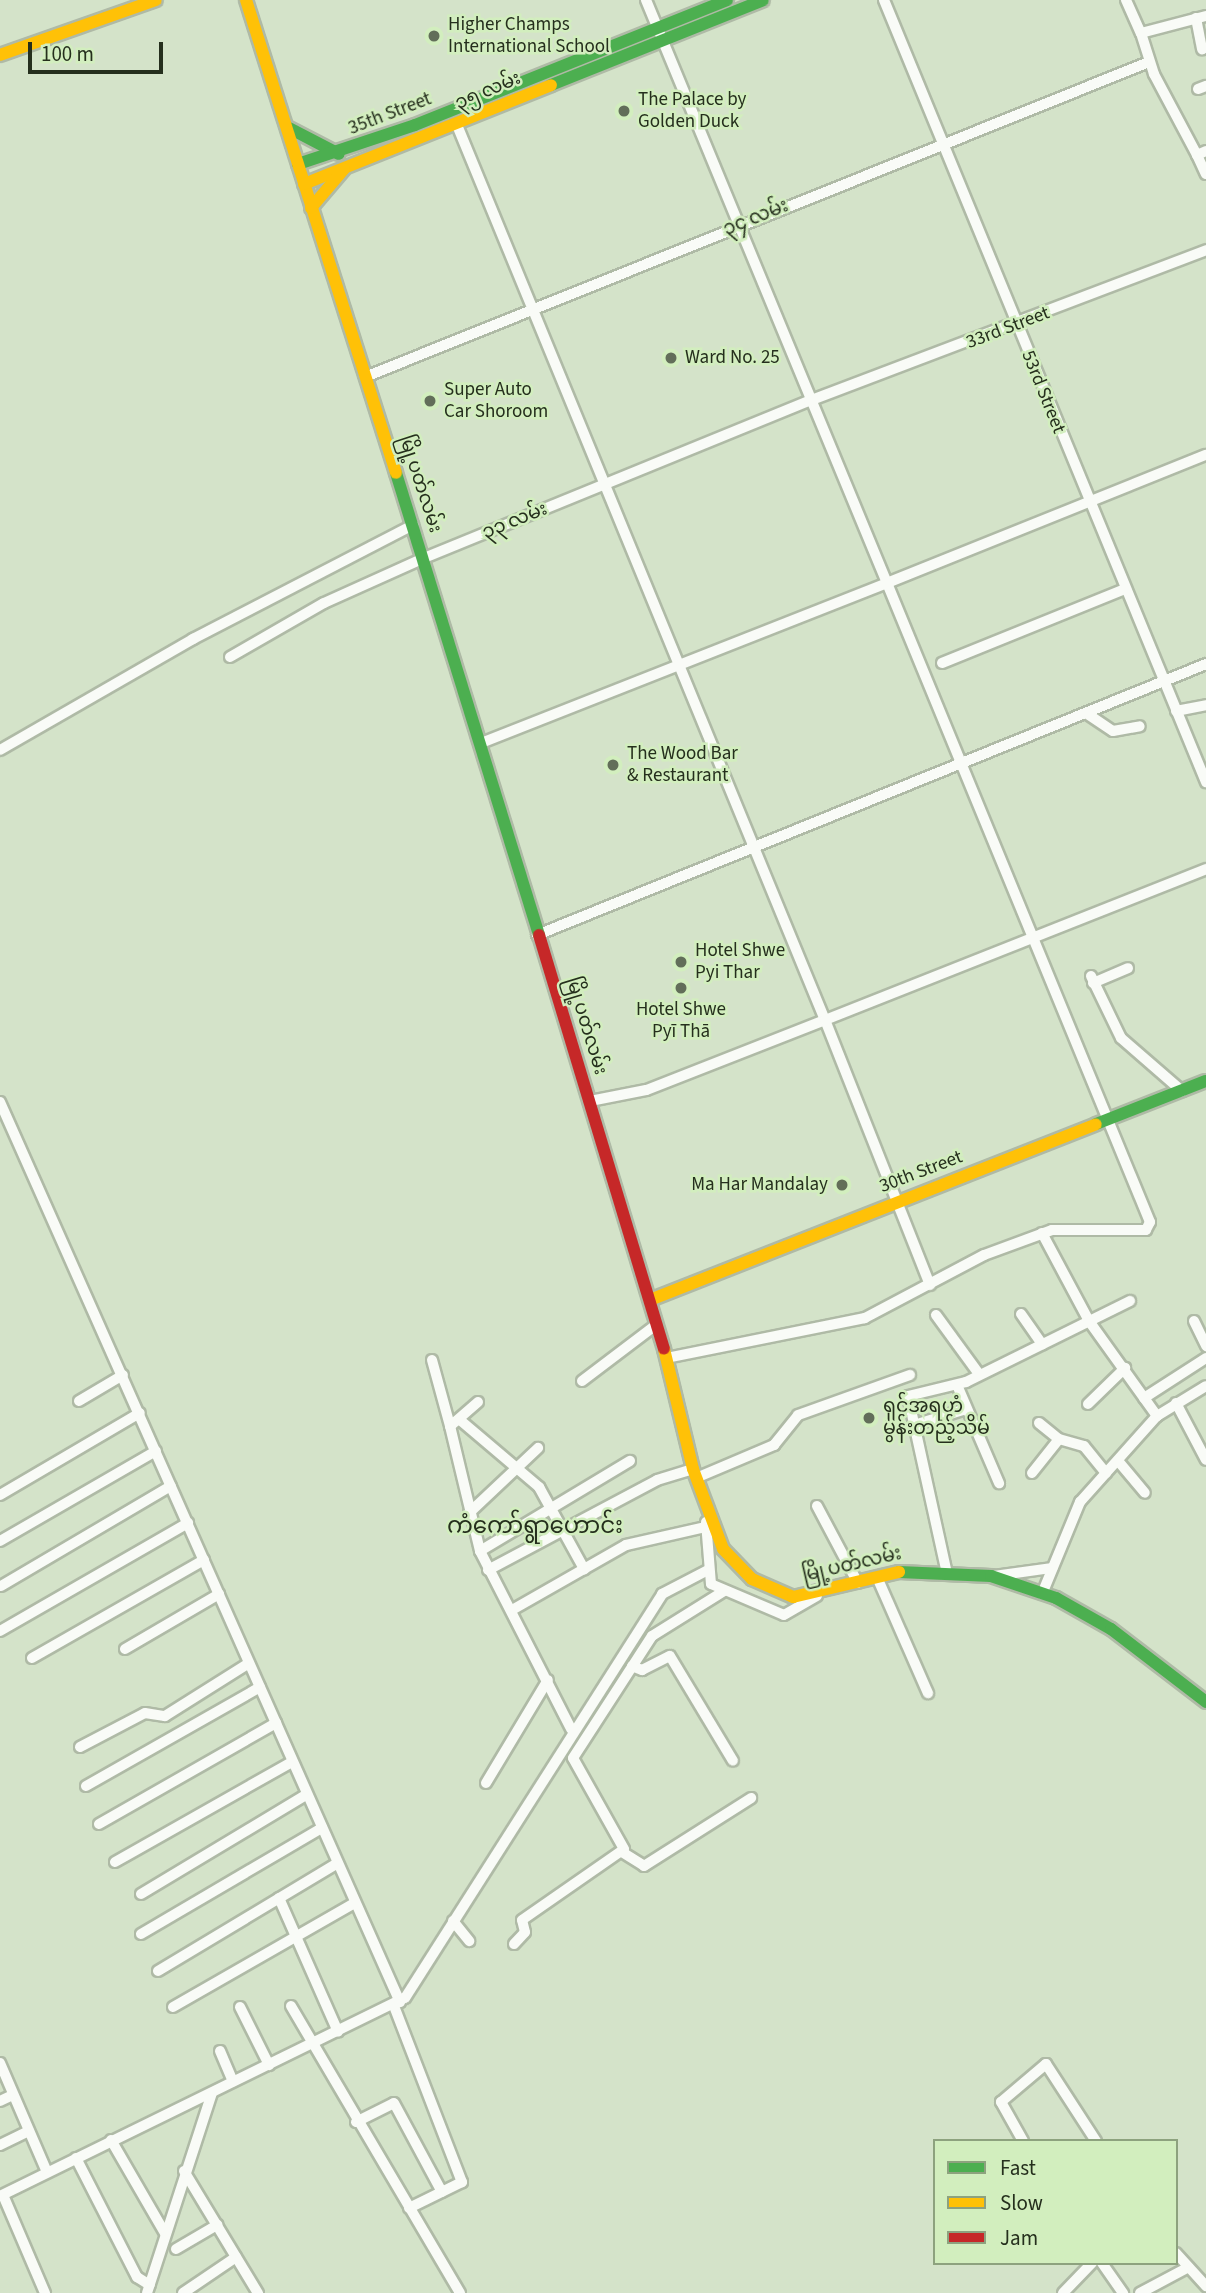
<!DOCTYPE html>
<html>
<head>
<meta charset="utf-8">
<style>
	body { margin:0 }
	#map { position:relative; width:1206px; height:2293px; overflow:hidden; background:#d4e3c9; font-family:"Source Sans 3","Noto Sans Myanmar",sans-serif }
	div>[style] { position:absolute }
	.roads { filter:drop-shadow(2px 0 #afbaa6) drop-shadow(-2px 0 #afbaa6) drop-shadow(0 2px #afbaa6) drop-shadow(0 -2px #afbaa6) }
	.street>* { height:10px; margin:-5px; padding:0 5px; transform-origin:5px; border-radius:5px; background:#f9fbf7 }
	.fast>* { height:12px; margin:-6px; padding:0 6px; transform-origin:6px; border-radius:6px; background:#4caf50 }
	.slow>* { height:12px; margin:-6px; padding:0 6px; transform-origin:6px; border-radius:6px; background:#ffc107 }
	.jam>* { height:12px; margin:-6px; padding:0 6px; transform-origin:6px; border-radius:6px; background:#c62828 }
	.dots>* { width:19px; height:19px; translate:-50% -50%; box-sizing:border-box; border:4px solid #d2eebe; border-radius:50% }
	span { translate:-50% -50%; white-space:nowrap; text-align:center; line-height:1.15; -webkit-text-stroke:5px #d2eebe; paint-order:stroke }
	.poi-label { font-size:19px; color:#252f1d }
	.left { translate:0 -50%; text-align:left }
	.right { translate:-100% -50%; text-align:right }
	.street-label { font-size:19px; color:#252f1d }
	.quarter-label { font-size:23px; color:#252f1d }
	.legend { position:absolute; left:933px; top:2139px; width:245px; height:126px; box-sizing:border-box; background:#d2eebe; border:2px solid #8da27e; margin:0; padding:9px 12px; list-style:none; font-size:21px; color:#252f1d }
	.legend li { display:flex; align-items:center; gap:14px; height:35px }
	.legend b { width:35px; border:2px solid #8da27e }
	.scale { position:absolute; left:28px; top:42px; width:135px; height:32px; box-sizing:border-box; border:4px solid #252f1d; border-top:0; padding-left:9px; font-size:21px; line-height:24px; white-space:nowrap; color:#252f1d; -webkit-text-stroke:5px #d2eebe; paint-order:stroke }
</style>
</head>
<body>
<div id="map">
	<div class="roads">
		<div class="street">
			<div style="left:646px;top:0;width:631px;rotate:67.54deg"></div>
			<div style="left:887px;top:583px;width:344px;rotate:-21.9deg"></div>
			<div style="left:884px;top:0;width:846px;rotate:67.62deg"></div>
			<div style="left:1126px;top:0;width:36px;rotate:66deg"></div>
			<div style="left:1196px;top:18px;width:32px;rotate:79deg"></div>
			<div style="left:1198px;top:89px;width:9px;rotate:-21deg"></div>
			<div style="left:457px;top:125px;width:968px;rotate:67.65deg"></div>
			<div style="left:825px;top:1020px;width:192px;rotate:158.6deg"></div>
			<div style="left:646px;top:1090px;width:57px;rotate:168.9deg"></div>
			<div style="left:1206px;top:151px;width:10px;rotate:156deg"></div>
			<div style="left:1197px;top:155px;width:21px;rotate:65deg"></div>
			<div style="left:1197px;top:155px;width:92px;rotate:-118deg"></div>
			<div style="left:1154px;top:74px;width:43px;rotate:-107.6deg"></div>
			<div style="left:1141px;top:33px;width:67px;rotate:-14.7deg"></div>
			<div style="left:365px;top:377px;width:845px;rotate:-21.89deg"></div>
			<div style="left:230px;top:657px;width:108px;rotate:-29.9deg"></div>
			<div style="left:324px;top:603px;width:110px;rotate:-24.2deg"></div>
			<div style="left:424px;top:558px;width:416px;rotate:-22.2deg"></div>
			<div style="left:809px;top:401px;width:425px;rotate:-20.8deg"></div>
			<div style="left:942px;top:663px;width:197px;rotate:-22deg"></div>
			<div style="left:1176px;top:711px;width:31px;rotate:-11deg"></div>
			<div style="left:1086px;top:713px;width:32px;rotate:34deg"></div>
			<div style="left:1113px;top:731px;width:27px;rotate:-10deg"></div>
			<div style="left:481px;top:743px;width:436px;rotate:-21.5deg"></div>
			<div style="left:887px;top:583px;width:691px;rotate:67.63deg"></div>
			<div style="left:1150px;top:1222px;width:9px;rotate:117deg"></div>
			<div style="left:1146px;top:1230px;width:94px;rotate:180deg"></div>
			<div style="left:1052px;top:1230px;width:72px;rotate:159.8deg"></div>
			<div style="left:984px;top:1255px;width:135px;rotate:152.1deg"></div>
			<div style="left:865px;top:1318px;width:202px;rotate:168.6deg"></div>
			<div style="left:0;top:750px;width:223px;rotate:-29.9deg"></div>
			<div style="left:193px;top:639px;width:248px;rotate:-27.4deg"></div>
			<div style="left:537px;top:935px;width:722px;rotate:-22.05deg"></div>
			<div style="left:1091px;top:976px;width:69px;rotate:64.2deg"></div>
			<div style="left:1121px;top:1038px;width:81px;rotate:41deg"></div>
			<div style="left:1093px;top:983px;width:38px;rotate:-23deg"></div>
			<div style="left:0;top:1102px;width:985px;rotate:66.04deg"></div>
			<div style="left:1042px;top:1233px;width:100px;rotate:61.9deg"></div>
			<div style="left:1089px;top:1321px;width:117px;rotate:54.4deg"></div>
			<div style="left:930px;top:1285px;width:285px;rotate:-111.6deg"></div>
			<div style="left:825px;top:1020px;width:410px;rotate:-21.6deg"></div>
			<div style="left:1021px;top:1314px;width:37px;rotate:55deg"></div>
			<div style="left:936px;top:1315px;width:73px;rotate:53.9deg"></div>
			<div style="left:1194px;top:1321px;width:28px;rotate:64deg"></div>
			<div style="left:432px;top:1360px;width:68px;rotate:74.7deg"></div>
			<div style="left:582px;top:1381px;width:94px;rotate:-37.2deg"></div>
			<div style="left:957px;top:1385px;width:107px;rotate:66.8deg"></div>
			<div style="left:1144px;top:1398px;width:74px;rotate:-32.8deg"></div>
			<div style="left:79px;top:1401px;width:51px;rotate:-30.6deg"></div>
			<div style="left:478px;top:1402px;width:37px;rotate:139deg"></div>
			<div style="left:450px;top:1426px;width:129px;rotate:76.5deg"></div>
			<div style="left:480px;top:1551px;width:175px;rotate:-31deg"></div>
			<div style="left:1176px;top:1403px;width:64px;rotate:62.2deg"></div>
			<div style="left:1088px;top:1404px;width:52px;rotate:-44.2deg"></div>
			<div style="left:460px;top:1420px;width:104px;rotate:40.3deg"></div>
			<div style="left:539px;top:1487px;width:94px;rotate:61.2deg"></div>
			<div style="left:1039px;top:1423px;width:26px;rotate:39deg"></div>
			<div style="left:914px;top:1425px;width:54px;rotate:-17.1deg"></div>
			<div style="left:1119px;top:1462px;width:40px;rotate:50deg"></div>
			<div style="left:1032px;top:1473px;width:43px;rotate:-51.5deg"></div>
			<div style="left:1059px;top:1439px;width:26px;rotate:16deg"></div>
			<div style="left:1084px;top:1446px;width:35px;rotate:51deg"></div>
			<div style="left:696px;top:1478px;width:85px;rotate:-22.9deg"></div>
			<div style="left:774px;top:1445px;width:38px;rotate:-51deg"></div>
			<div style="left:798px;top:1415px;width:119px;rotate:-19.7deg"></div>
			<div style="left:0;top:1495px;width:162px;rotate:-30.4deg"></div>
			<div style="left:817px;top:1506px;width:87px;rotate:62deg"></div>
			<div style="left:469px;top:1513px;width:95px;rotate:-43.3deg"></div>
			<div style="left:706px;top:1522px;width:62px;rotate:85.4deg"></div>
			<div style="left:711px;top:1584px;width:79px;rotate:23deg"></div>
			<div style="left:784px;top:1615px;width:38px;rotate:-30deg"></div>
			<div style="left:0;top:1541px;width:180px;rotate:-30deg"></div>
			<div style="left:480px;top:1551px;width:200px;rotate:62.9deg"></div>
			<div style="left:946px;top:1569px;width:177px;rotate:-102.4deg"></div>
			<div style="left:908px;top:1396px;width:60px;rotate:-13.6deg"></div>
			<div style="left:966px;top:1382px;width:183px;rotate:-26.3deg"></div>
			<div style="left:488px;top:1570px;width:191px;rotate:-28deg"></div>
			<div style="left:657px;top:1480px;width:38px;rotate:-17deg"></div>
			<div style="left:994px;top:1576px;width:59px;rotate:-7.9deg"></div>
			<div style="left:877px;top:1577px;width:127px;rotate:66.3deg"></div>
			<div style="left:1px;top:1586px;width:197px;rotate:-30.5deg"></div>
			<div style="left:1042px;top:1594px;width:100px;rotate:-67.6deg"></div>
			<div style="left:1080px;top:1502px;width:115px;rotate:-48.2deg"></div>
			<div style="left:1157px;top:1416px;width:57px;rotate:-31.5deg"></div>
			<div style="left:512px;top:1610px;width:131px;rotate:-29.7deg"></div>
			<div style="left:626px;top:1545px;width:82px;rotate:-12.7deg"></div>
			<div style="left:0;top:1631px;width:217px;rotate:-29.9deg"></div>
			<div style="left:125px;top:1649px;width:109px;rotate:-30.3deg"></div>
			<div style="left:32px;top:1658px;width:198px;rotate:-29.7deg"></div>
			<div style="left:632px;top:1666px;width:11px;rotate:22deg"></div>
			<div style="left:642px;top:1670px;width:31px;rotate:-27deg"></div>
			<div style="left:670px;top:1656px;width:122px;rotate:59deg"></div>
			<div style="left:80px;top:1747px;width:73px;rotate:-27.6deg"></div>
			<div style="left:145px;top:1713px;width:20px;rotate:9deg"></div>
			<div style="left:165px;top:1716px;width:99px;rotate:-32.2deg"></div>
			<div style="left:486px;top:1783px;width:120px;rotate:-59deg"></div>
			<div style="left:86px;top:1786px;width:200px;rotate:-29.6deg"></div>
			<div style="left:99px;top:1824px;width:204px;rotate:-29.7deg"></div>
			<div style="left:622px;top:1852px;width:26px;rotate:32deg"></div>
			<div style="left:644px;top:1866px;width:127px;rotate:-32.4deg"></div>
			<div style="left:115px;top:1862px;width:203px;rotate:-29.5deg"></div>
			<div style="left:141px;top:1894px;width:192px;rotate:-31deg"></div>
			<div style="left:279px;top:1898px;width:146px;rotate:66.2deg"></div>
			<div style="left:453px;top:1921px;width:26px;rotate:51deg"></div>
			<div style="left:141px;top:1934px;width:210px;rotate:-30.4deg"></div>
			<div style="left:514px;top:1944px;width:16px;rotate:-47deg"></div>
			<div style="left:525px;top:1932px;width:12px;rotate:-104deg"></div>
			<div style="left:522px;top:1920px;width:124px;rotate:-34.8deg"></div>
			<div style="left:624px;top:1849px;width:104px;rotate:-119.3deg"></div>
			<div style="left:573px;top:1758px;width:145px;rotate:-57.1deg"></div>
			<div style="left:652px;top:1636px;width:85px;rotate:-32deg"></div>
			<div style="left:158px;top:1971px;width:208px;rotate:-31deg"></div>
			<div style="left:291px;top:2006px;width:333px;rotate:59.5deg"></div>
			<div style="left:394px;top:2006px;width:189px;rotate:68.9deg"></div>
			<div style="left:462px;top:2182px;width:59px;rotate:153.9deg"></div>
			<div style="left:173px;top:2007px;width:207px;rotate:-29.8deg"></div>
			<div style="left:240px;top:2007px;width:65px;rotate:63.4deg"></div>
			<div style="left:220px;top:2051px;width:33px;rotate:67deg"></div>
			<div style="left:0;top:2063px;width:119px;rotate:66.7deg"></div>
			<div style="left:0;top:2101px;width:14px;rotate:-25deg"></div>
			<div style="left:356px;top:2122px;width:42px;rotate:-26.6deg"></div>
			<div style="left:394px;top:2103px;width:101px;rotate:61.7deg"></div>
			<div style="left:111px;top:2140px;width:108px;rotate:59.9deg"></div>
			<div style="left:1023px;top:2141px;width:45px;rotate:-119.4deg"></div>
			<div style="left:1001px;top:2102px;width:59px;rotate:-40.2deg"></div>
			<div style="left:1046px;top:2064px;width:92px;rotate:57deg"></div>
			<div style="left:0;top:2145px;width:32px;rotate:-26deg"></div>
			<div style="left:76px;top:2158px;width:134px;rotate:62.9deg"></div>
			<div style="left:137px;top:2277px;width:15px;rotate:32deg"></div>
			<div style="left:184px;top:2171px;width:143px;rotate:58.8deg"></div>
			<div style="left:3px;top:2195px;width:107px;rotate:66.8deg"></div>
			<div style="left:0;top:2196px;width:451px;rotate:-26.1deg"></div>
			<div style="left:405px;top:1998px;width:479px;rotate:-57.5deg"></div>
			<div style="left:662px;top:1594px;width:50px;rotate:-27.6deg"></div>
			<div style="left:176px;top:2249px;width:48px;rotate:-30.3deg"></div>
			<div style="left:1176px;top:2253px;width:45px;rotate:47.7deg"></div>
			<div style="left:1102px;top:2263px;width:37px;rotate:55deg"></div>
			<div style="left:147px;top:2293px;width:210px;rotate:-72deg"></div>
			<div style="left:183px;top:2293px;width:64px;rotate:-34.2deg"></div>
			<div style="left:1063px;top:2293px;width:42px;rotate:-46deg"></div>
			<div style="left:1140px;top:2293px;width:55px;rotate:-28deg"></div>
		</div>
		<div class="fast">
			<div style="left:551px;top:85px;width:228px;rotate:-21.8deg"></div>
			<div style="left:289px;top:128px;width:56px;rotate:27.5deg"></div>
			<div style="left:298px;top:164px;width:123px;rotate:-18.4deg"></div>
			<div style="left:415px;top:125px;width:336px;rotate:-21.8deg"></div>
			<div style="left:396px;top:473px;width:484px;rotate:72.8deg"></div>
			<div style="left:1096px;top:1124px;width:118px;rotate:-21.4deg"></div>
			<div style="left:899px;top:1572px;width:92px;rotate:2.5deg"></div>
			<div style="left:991px;top:1576px;width:69px;rotate:18.7deg"></div>
			<div style="left:1056px;top:1598px;width:63px;rotate:29.4deg"></div>
			<div style="left:1111px;top:1629px;width:120px;rotate:37.5deg"></div>
		</div>
		<div class="slow">
			<div style="left:246px;top:0;width:496px;rotate:72.4deg"></div>
			<div style="left:0;top:55px;width:165px;rotate:-19.4deg"></div>
			<div style="left:304px;top:184px;width:266px;rotate:-21.8deg"></div>
			<div style="left:311px;top:208px;width:51px;rotate:-49.8deg"></div>
			<div style="left:650px;top:1300px;width:479px;rotate:-21.5deg"></div>
			<div style="left:664px;top:1349px;width:123px;rotate:76.4deg"></div>
			<div style="left:693px;top:1469px;width:85px;rotate:69.4deg"></div>
			<div style="left:723px;top:1549px;width:42px;rotate:46deg"></div>
			<div style="left:752px;top:1579px;width:45px;rotate:23.7deg"></div>
			<div style="left:793px;top:1597px;width:109px;rotate:-13.3deg"></div>
		</div>
		<div class="jam">
			<div style="left:539px;top:935px;width:432px;rotate:73.2deg"></div>
		</div>
	</div>
	<div class="dots">
		<div style="left:434px;top:36px;background:#626e59"></div>
		<div style="left:624px;top:111px;background:#626e59"></div>
		<div style="left:671px;top:358px;background:#626e59"></div>
		<div style="left:430px;top:401px;background:#626e59"></div>
		<div style="left:613px;top:765px;background:#626e59"></div>
		<div style="left:681px;top:962px;background:#626e59"></div>
		<div style="left:681px;top:988px;background:#626e59"></div>
		<div style="left:842px;top:1185px;background:#626e59"></div>
		<div style="left:869px;top:1418px;background:#626e59"></div>
	</div>
	<div class="poi-label">
		<span class="left" style="left:448px;top:36px">Higher Champs<br>International School</span>
		<span class="left" style="left:638px;top:111px">The Palace by<br>Golden Duck</span>
		<span class="left" style="left:685px;top:358px">Ward No. 25</span>
		<span class="left" style="left:444px;top:401px">Super Auto<br>Car Shoroom</span>
		<span class="left" style="left:627px;top:765px">The Wood Bar<br>&amp; Restaurant</span>
		<span class="left" style="left:695px;top:962px">Hotel Shwe<br>Pyi Thar</span>
		<span style="left:681px;top:1021px">Hotel Shwe<br>Pyī Thā</span>
		<span class="right" style="left:828px;top:1185px">Ma Har Mandalay</span>
		<span class="left" style="left:883px;top:1418px">ရှင်အရဟံ<br>မွန်းတည့်သိမ်</span>
	</div>
	<div class="street-label">
		<span style="left:488px;top:91px;rotate:-23deg">၃၅ လမ်း</span>
		<span style="left:390px;top:114px;rotate:-21deg">35th Street</span>
		<span style="left:756px;top:218px;rotate:-22deg">၃၄ လမ်း</span>
		<span style="left:1008px;top:328px;rotate:-21deg">33rd Street</span>
		<span style="left:1043px;top:392px;rotate:68deg">53rd Street</span>
		<span style="left:420px;top:484px;rotate:72deg">မြို့ပတ်လမ်း</span>
		<span style="left:515px;top:521px;rotate:-22deg">၃၃ လမ်း</span>
		<span style="left:586px;top:1026px;rotate:73deg">မြို့ပတ်လမ်း</span>
		<span style="left:921px;top:1172px;rotate:-21deg">30th Street</span>
		<span style="left:852px;top:1565px;rotate:-13deg">မြို့ပတ်လမ်း</span>
	</div>
	<div class="quarter-label">
		<span style="left:535px;top:1526px">ကံကော်ရွာဟောင်း</span>
	</div>
	<ul class="legend">
	<li><b style="height:9px;background:#4caf50"></b>Fast</li>
	<li><b style="height:9px;background:#ffc107"></b>Slow</li>
	<li><b style="height:9px;background:#c62828"></b>Jam</li>
	</ul>
	<div class="scale">100 m</div>
</div>
</body>
</html>
